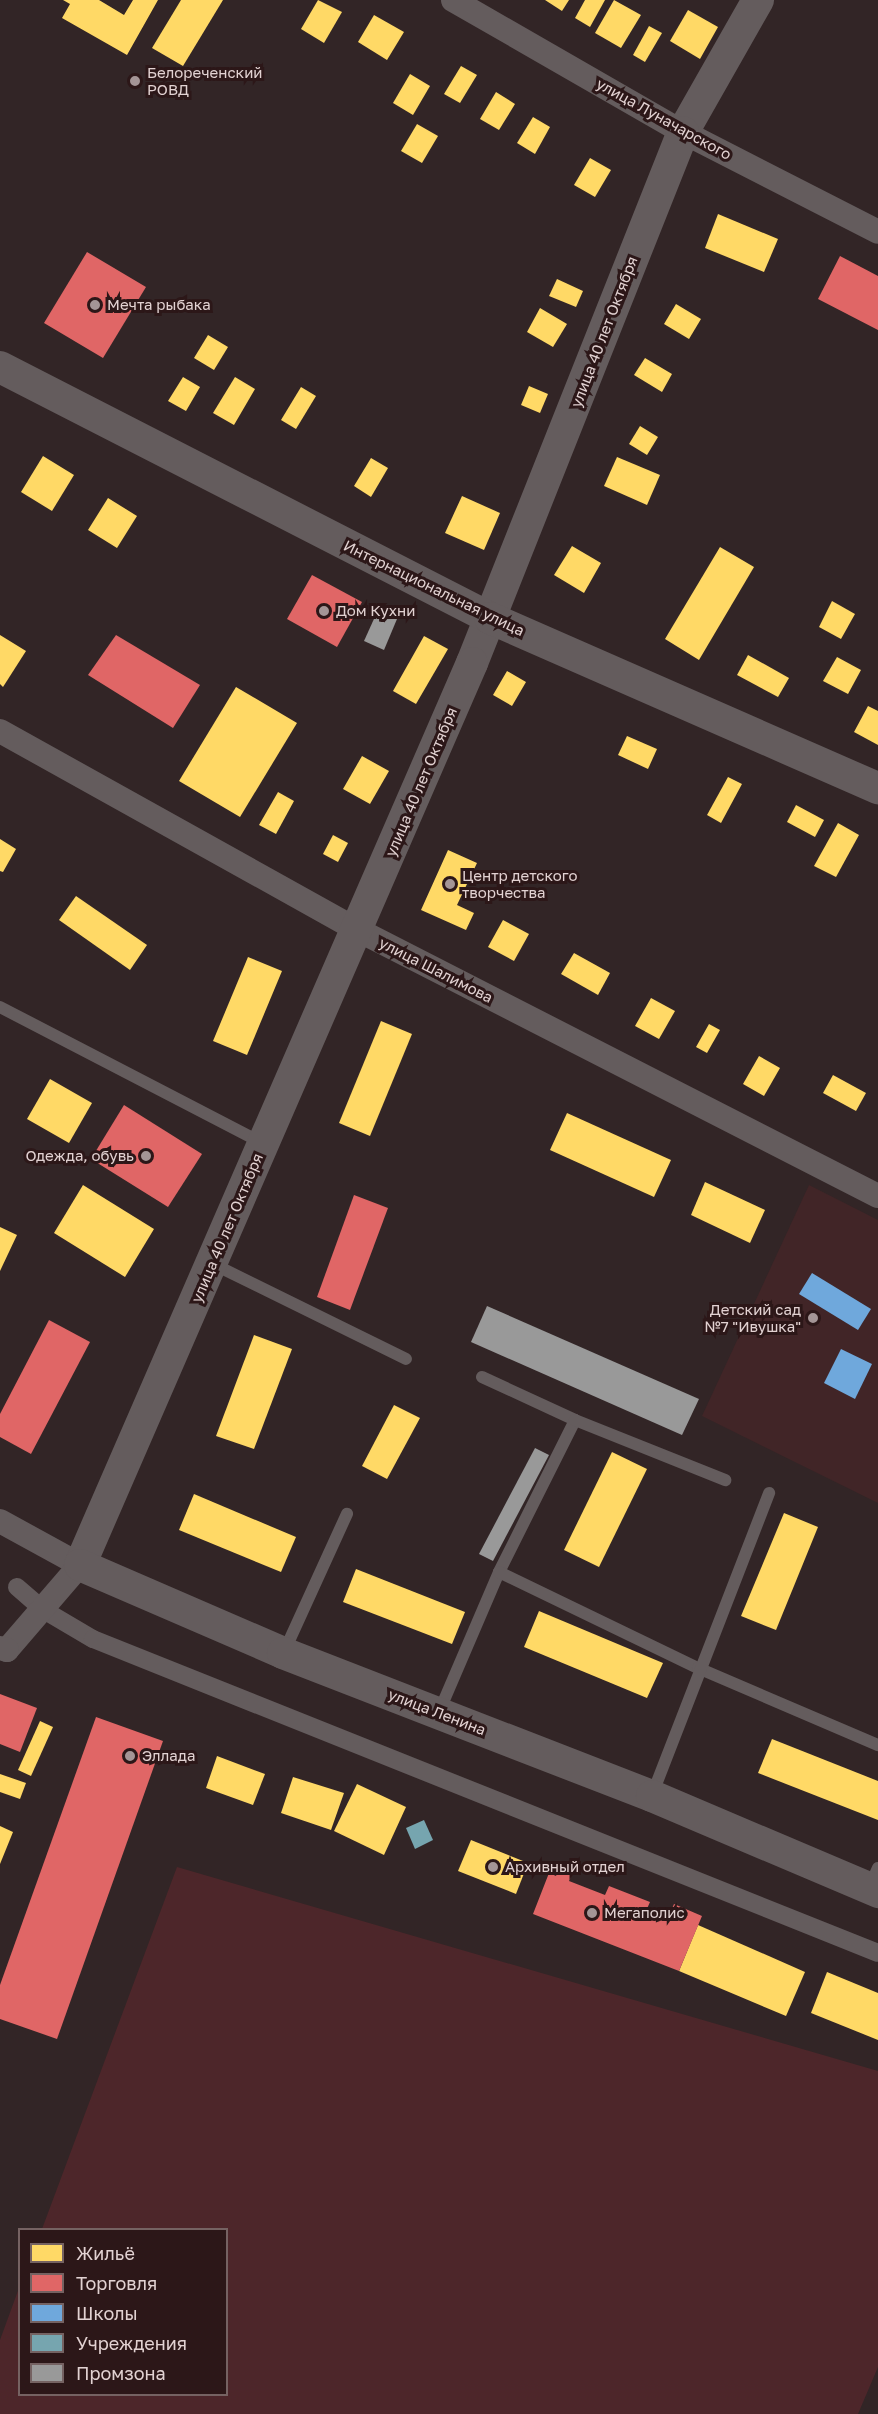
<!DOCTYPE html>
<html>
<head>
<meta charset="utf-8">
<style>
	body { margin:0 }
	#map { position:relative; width:878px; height:2414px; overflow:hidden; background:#322526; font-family:"Golos Text",sans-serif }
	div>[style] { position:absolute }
	.built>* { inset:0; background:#412527 }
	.green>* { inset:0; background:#4d262a }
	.homes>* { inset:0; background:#ffd966 }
	.shops>* { inset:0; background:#e06666 }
	.schools>* { inset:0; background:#6fa8dc }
	.public>* { inset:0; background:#76a5af }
	.industry>* { inset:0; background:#999 }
	.service>* { height:12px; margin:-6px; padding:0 6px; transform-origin:6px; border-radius:6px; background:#645c5d }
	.pedestrian>* { height:18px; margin:-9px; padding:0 9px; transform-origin:9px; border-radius:9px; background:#645c5d }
	.minor>* { height:24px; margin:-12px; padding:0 12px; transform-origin:12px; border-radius:12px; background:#645c5d }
	.tertiary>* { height:32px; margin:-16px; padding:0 16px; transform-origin:16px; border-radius:16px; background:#645c5d }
	.dots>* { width:16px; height:16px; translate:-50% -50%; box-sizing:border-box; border:3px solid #2c1718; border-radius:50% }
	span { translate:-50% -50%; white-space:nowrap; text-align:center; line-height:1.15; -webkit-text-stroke:6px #2c1718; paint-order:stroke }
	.poi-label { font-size:15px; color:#e2d2d2 }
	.left { translate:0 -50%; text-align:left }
	.right { translate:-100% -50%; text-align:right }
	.street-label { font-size:15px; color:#e2d2d2 }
	.legend { position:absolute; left:18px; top:2228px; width:210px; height:168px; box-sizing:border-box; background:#2c1718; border:2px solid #756262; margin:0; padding:8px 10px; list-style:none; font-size:18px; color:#e2d2d2 }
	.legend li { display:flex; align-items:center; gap:12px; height:30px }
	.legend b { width:30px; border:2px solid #756262 }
</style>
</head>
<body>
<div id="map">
	<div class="built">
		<div style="clip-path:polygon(809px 1185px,878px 1220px,878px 1503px,702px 1416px)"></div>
	</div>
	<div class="green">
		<div style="clip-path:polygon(177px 1867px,878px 2071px,878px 2367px,858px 2414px,0 2414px,0 2340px,19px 2288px,20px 2394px,226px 2394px,226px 2230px,42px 2229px)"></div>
	</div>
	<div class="homes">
		<div style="clip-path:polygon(63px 0,99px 0,124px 15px,133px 0,158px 0,127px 55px,62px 18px,70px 4px)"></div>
		<div style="clip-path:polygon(181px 0,223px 0,183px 66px,152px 48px)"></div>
		<div style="clip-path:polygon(318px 0,342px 12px,324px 43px,301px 29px)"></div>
		<div style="clip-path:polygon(545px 0,569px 0,562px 11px)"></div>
		<div style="clip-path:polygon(585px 0,605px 0,590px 27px,575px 18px)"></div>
		<div style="clip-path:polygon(614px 0,641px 15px,621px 48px,595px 33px)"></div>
		<div style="clip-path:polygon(688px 10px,718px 27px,700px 59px,670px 41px)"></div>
		<div style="clip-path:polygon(374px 15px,404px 32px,387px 60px,358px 42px)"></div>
		<div style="clip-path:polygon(649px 26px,662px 33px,645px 62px,633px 55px)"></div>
		<div style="clip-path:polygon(461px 66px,477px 75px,460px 103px,444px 94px)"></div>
		<div style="clip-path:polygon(410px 74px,430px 86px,413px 115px,393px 103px)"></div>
		<div style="clip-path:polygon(496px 92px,515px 104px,499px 130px,480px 119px)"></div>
		<div style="clip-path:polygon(533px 117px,550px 127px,535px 154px,517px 143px)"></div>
		<div style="clip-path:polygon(417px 124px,438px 136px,422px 163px,401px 151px)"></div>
		<div style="clip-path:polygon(590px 158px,611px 170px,595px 197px,574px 185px)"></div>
		<div style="clip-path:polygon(718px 214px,778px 239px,764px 272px,705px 248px)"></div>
		<div style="clip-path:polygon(557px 279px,583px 291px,576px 307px,549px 296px)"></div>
		<div style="clip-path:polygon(676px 304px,701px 319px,689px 339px,664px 324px)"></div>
		<div style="clip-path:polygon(540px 308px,567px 324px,553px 347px,527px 332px)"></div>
		<div style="clip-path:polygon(208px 335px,228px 347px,214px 370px,194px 358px)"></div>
		<div style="clip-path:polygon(645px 358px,672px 374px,662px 392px,634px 375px)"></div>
		<div style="clip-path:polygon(183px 377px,200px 387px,186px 411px,168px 401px)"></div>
		<div style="clip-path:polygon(235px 377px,255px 389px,234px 425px,213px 413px)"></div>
		<div style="clip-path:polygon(529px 386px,548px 394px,540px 413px,521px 405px)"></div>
		<div style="clip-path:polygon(301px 387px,316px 396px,296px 429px,281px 420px)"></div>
		<div style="clip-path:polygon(640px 426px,658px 437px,647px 455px,629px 444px)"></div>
		<div style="clip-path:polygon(43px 456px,74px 475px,52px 511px,21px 492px)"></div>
		<div style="clip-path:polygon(617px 457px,660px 475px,647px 505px,604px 486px)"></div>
		<div style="clip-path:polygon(371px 458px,388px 468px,371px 497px,354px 486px)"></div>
		<div style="clip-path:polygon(462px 496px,500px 513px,484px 550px,445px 533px)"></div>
		<div style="clip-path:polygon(108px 498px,137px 516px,117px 548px,88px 530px)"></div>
		<div style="clip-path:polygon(572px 546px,601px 563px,584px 593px,554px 575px)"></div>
		<div style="clip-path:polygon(720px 547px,754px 567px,699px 660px,665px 639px)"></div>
		<div style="clip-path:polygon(832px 601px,855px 614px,841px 639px,819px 627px)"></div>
		<div style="clip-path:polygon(0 635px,26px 651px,3px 687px,0 684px)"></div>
		<div style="clip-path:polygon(424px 636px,448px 649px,416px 704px,393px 691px)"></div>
		<div style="clip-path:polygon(748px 655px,789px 678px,778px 697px,737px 675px)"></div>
		<div style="clip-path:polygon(837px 657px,861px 670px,848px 694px,823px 681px)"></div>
		<div style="clip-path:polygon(507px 671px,526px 682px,512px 706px,493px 695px)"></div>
		<div style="clip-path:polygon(236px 687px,297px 723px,240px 817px,179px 781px)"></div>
		<div style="clip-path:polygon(868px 706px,878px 711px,878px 745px,854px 732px)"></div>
		<div style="clip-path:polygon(627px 736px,657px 749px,648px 769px,618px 755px)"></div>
		<div style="clip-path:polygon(362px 756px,389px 771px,370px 804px,343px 789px)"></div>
		<div style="clip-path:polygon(728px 777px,742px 784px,721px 823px,707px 815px)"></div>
		<div style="clip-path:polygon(278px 792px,294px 801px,276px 834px,259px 825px)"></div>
		<div style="clip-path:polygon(796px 805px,824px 820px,815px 837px,787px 822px)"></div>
		<div style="clip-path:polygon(838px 823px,859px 835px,836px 877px,814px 866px)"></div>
		<div style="clip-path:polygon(333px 835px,348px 843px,338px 862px,323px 854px)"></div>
		<div style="clip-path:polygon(0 839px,16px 849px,3px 872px,0 871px)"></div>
		<div style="clip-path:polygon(448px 850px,477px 863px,457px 905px,474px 913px,466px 930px,421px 910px)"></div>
		<div style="clip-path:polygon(76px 896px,147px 945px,130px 970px,59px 920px)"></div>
		<div style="clip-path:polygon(503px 920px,529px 934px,514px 961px,488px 947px)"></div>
		<div style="clip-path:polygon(574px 953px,610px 973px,598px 995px,561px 974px)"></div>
		<div style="clip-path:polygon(248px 957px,282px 971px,247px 1055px,213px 1041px)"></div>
		<div style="clip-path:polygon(651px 998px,675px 1011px,659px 1039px,635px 1026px)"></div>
		<div style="clip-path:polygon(381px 1021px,412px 1034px,370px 1136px,339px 1123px)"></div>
		<div style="clip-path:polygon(709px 1024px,720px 1030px,707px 1053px,696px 1047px)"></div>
		<div style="clip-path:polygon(759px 1056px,780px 1068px,764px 1096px,743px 1084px)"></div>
		<div style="clip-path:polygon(833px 1075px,866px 1093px,856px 1111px,823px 1093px)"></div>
		<div style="clip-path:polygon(50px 1079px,92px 1103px,69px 1143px,27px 1119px)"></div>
		<div style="clip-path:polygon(567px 1113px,671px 1160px,654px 1197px,550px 1150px)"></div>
		<div style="clip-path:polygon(705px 1182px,765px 1210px,750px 1243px,691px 1215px)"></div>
		<div style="clip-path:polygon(83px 1185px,154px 1229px,125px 1277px,54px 1233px)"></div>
		<div style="clip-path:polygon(0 1227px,17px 1235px,0 1271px)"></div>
		<div style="clip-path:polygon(254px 1335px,292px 1349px,254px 1449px,216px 1436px)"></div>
		<div style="clip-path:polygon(394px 1405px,420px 1418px,387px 1479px,362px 1466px)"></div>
		<div style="clip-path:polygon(612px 1452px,647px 1469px,599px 1567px,564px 1550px)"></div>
		<div style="clip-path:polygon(194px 1494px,296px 1537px,281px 1572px,179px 1530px)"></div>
		<div style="clip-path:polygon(784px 1513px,818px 1527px,776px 1630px,741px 1616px)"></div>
		<div style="clip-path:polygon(356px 1569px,465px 1612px,452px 1644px,343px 1602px)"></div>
		<div style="clip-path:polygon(539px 1611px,663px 1663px,647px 1698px,524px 1647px)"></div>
		<div style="clip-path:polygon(40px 1721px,53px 1727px,31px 1776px,18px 1770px)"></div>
		<div style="clip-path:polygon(772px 1739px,878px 1781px,878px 1820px,758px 1773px)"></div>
		<div style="clip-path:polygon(217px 1756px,265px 1774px,253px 1805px,206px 1788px)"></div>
		<div style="clip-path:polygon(0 1774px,26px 1783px,20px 1799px,0 1792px)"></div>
		<div style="clip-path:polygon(293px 1777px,344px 1793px,331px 1830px,281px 1813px)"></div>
		<div style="clip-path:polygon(357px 1784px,406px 1807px,384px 1855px,334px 1831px)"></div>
		<div style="clip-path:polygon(0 1826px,13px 1832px,0 1864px)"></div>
		<div style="clip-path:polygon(471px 1840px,528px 1863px,516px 1894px,458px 1871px)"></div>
		<div style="clip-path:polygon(698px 1925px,805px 1972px,786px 2016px,679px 1971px)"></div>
		<div style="clip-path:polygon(827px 1972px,878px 1993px,878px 2040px,811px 2013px)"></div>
	</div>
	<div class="shops">
		<div style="clip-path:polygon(87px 252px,146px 287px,103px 358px,44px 323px)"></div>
		<div style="clip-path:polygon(840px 256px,878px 276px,878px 330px,818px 299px)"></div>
		<div style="clip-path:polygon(312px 575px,362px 602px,337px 647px,287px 619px)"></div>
		<div style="clip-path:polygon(116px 635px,200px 685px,173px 728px,88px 675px)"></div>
		<div style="clip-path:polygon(124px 1105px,202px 1154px,168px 1207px,91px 1159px)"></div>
		<div style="clip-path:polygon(354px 1195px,388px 1208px,350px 1310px,317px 1297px)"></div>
		<div style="clip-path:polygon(49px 1320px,90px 1342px,31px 1454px,0 1437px,0 1414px)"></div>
		<div style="clip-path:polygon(0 1694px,37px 1708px,20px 1752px,0 1744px)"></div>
		<div style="clip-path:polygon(96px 1717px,163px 1741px,57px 2039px,0 2019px,0 1985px)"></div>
		<div style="clip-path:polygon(560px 1867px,573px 1872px,569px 1881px,605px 1895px,609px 1886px,650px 1902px,646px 1911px,667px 1920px,674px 1904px,702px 1916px,679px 1971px,533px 1914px,549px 1873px,556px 1876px)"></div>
	</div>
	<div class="schools">
		<div style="clip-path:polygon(812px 1273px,871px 1309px,858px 1330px,799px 1294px)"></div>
		<div style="clip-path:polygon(841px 1349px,872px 1364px,855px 1399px,824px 1383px)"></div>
	</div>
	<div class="public">
		<div style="clip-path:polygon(424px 1820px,433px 1840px,415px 1849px,406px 1828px)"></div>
	</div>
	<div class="industry">
		<div style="clip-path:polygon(378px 610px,397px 619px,384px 650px,364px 641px)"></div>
		<div style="clip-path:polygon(487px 1306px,699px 1399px,682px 1435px,471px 1342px)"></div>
		<div style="clip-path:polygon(535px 1448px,549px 1455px,493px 1561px,479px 1554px)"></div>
	</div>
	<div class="service">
		<div style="left:0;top:1007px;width:295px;rotate:27.4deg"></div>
		<div style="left:213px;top:1264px;width:215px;rotate:26.2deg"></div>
		<div style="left:482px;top:1377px;width:102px;rotate:24.8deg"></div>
		<div style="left:499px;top:1572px;width:170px;rotate:-63.4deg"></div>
		<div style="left:575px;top:1420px;width:162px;rotate:21.8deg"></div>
		<div style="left:284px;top:1652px;width:152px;rotate:-65.5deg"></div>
		<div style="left:439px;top:1712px;width:152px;rotate:-66.8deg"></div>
		<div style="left:499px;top:1572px;width:221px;rotate:25.8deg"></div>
		<div style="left:698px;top:1668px;width:196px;rotate:23.2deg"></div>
		<div style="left:652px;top:1795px;width:324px;rotate:-68.8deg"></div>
		<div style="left:869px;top:1888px;width:22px;rotate:-66deg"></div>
	</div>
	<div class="pedestrian">
		<div style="left:17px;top:1587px;width:33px;rotate:41deg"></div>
		<div style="left:42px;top:1609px;width:59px;rotate:30.5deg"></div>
		<div style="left:93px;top:1639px;width:845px;rotate:21.8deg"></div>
	</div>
	<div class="minor">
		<div style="left:453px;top:0;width:265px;rotate:29.9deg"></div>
		<div style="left:683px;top:132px;width:219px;rotate:27.1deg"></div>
		<div style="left:0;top:731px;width:410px;rotate:29.1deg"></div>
		<div style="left:358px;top:930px;width:584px;rotate:27.09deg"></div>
		<div style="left:0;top:1521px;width:91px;rotate:28.8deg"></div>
		<div style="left:80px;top:1565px;width:112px;rotate:130.7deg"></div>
		<div style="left:7px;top:1650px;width:7px;rotate:-164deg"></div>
	</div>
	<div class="tertiary">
		<div style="left:758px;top:0;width:152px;rotate:119.6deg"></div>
		<div style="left:683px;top:132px;width:571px;rotate:111.67deg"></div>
		<div style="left:472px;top:663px;width:983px;rotate:113.49deg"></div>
		<div style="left:80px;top:1565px;width:221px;rotate:23.4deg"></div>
		<div style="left:283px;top:1653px;width:396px;rotate:21.2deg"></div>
		<div style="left:652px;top:1796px;width:246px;rotate:23deg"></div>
		<div style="left:0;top:367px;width:551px;rotate:27.12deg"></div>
		<div style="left:490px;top:618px;width:424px;rotate:23.7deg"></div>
	</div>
	<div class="dots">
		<div style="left:135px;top:81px;background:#a49596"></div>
		<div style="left:95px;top:305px;background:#a49596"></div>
		<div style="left:324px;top:611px;background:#a49596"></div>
		<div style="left:450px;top:884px;background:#a49596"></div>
		<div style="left:146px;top:1156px;background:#a49596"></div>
		<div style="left:813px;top:1318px;background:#a49596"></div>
		<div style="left:130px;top:1756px;background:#a49596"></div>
		<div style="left:493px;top:1867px;background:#a49596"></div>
		<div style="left:592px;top:1913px;background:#a49596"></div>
	</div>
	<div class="poi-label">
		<span class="left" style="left:147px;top:81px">Белореченский<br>РОВД</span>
		<span class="left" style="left:107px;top:305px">Мечта рыбака</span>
		<span class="left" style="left:336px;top:611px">Дом Кухни</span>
		<span class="left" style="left:462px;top:884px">Центр детского<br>творчества</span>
		<span class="right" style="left:134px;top:1156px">Одежда, обувь</span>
		<span class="right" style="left:801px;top:1318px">Детский сад<br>№7 "Ивушка"</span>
		<span class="left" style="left:142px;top:1756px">Эллада</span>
		<span class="left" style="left:505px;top:1867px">Архивный отдел</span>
		<span class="left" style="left:604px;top:1913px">Мегаполис</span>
	</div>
	<div class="street-label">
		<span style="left:664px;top:119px;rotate:29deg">улица Луначарского</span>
		<span style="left:604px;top:332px;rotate:-69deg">улица 40 лет Октября</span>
		<span style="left:434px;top:588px;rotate:26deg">Интернациональная улица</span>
		<span style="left:421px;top:782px;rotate:-67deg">улица 40 лет Октября</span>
		<span style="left:436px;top:970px;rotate:27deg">улица Шалимова</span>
		<span style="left:227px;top:1228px;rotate:-67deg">улица 40 лет Октября</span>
		<span style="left:437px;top:1712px;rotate:21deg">улица Ленина</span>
	</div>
	<ul class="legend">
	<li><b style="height:16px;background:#ffd966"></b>Жильё</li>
	<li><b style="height:16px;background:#e06666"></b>Торговля</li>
	<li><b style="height:16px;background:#6fa8dc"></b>Школы</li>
	<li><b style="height:16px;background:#76a5af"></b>Учреждения</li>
	<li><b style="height:16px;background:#999"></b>Промзона</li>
	</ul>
</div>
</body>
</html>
